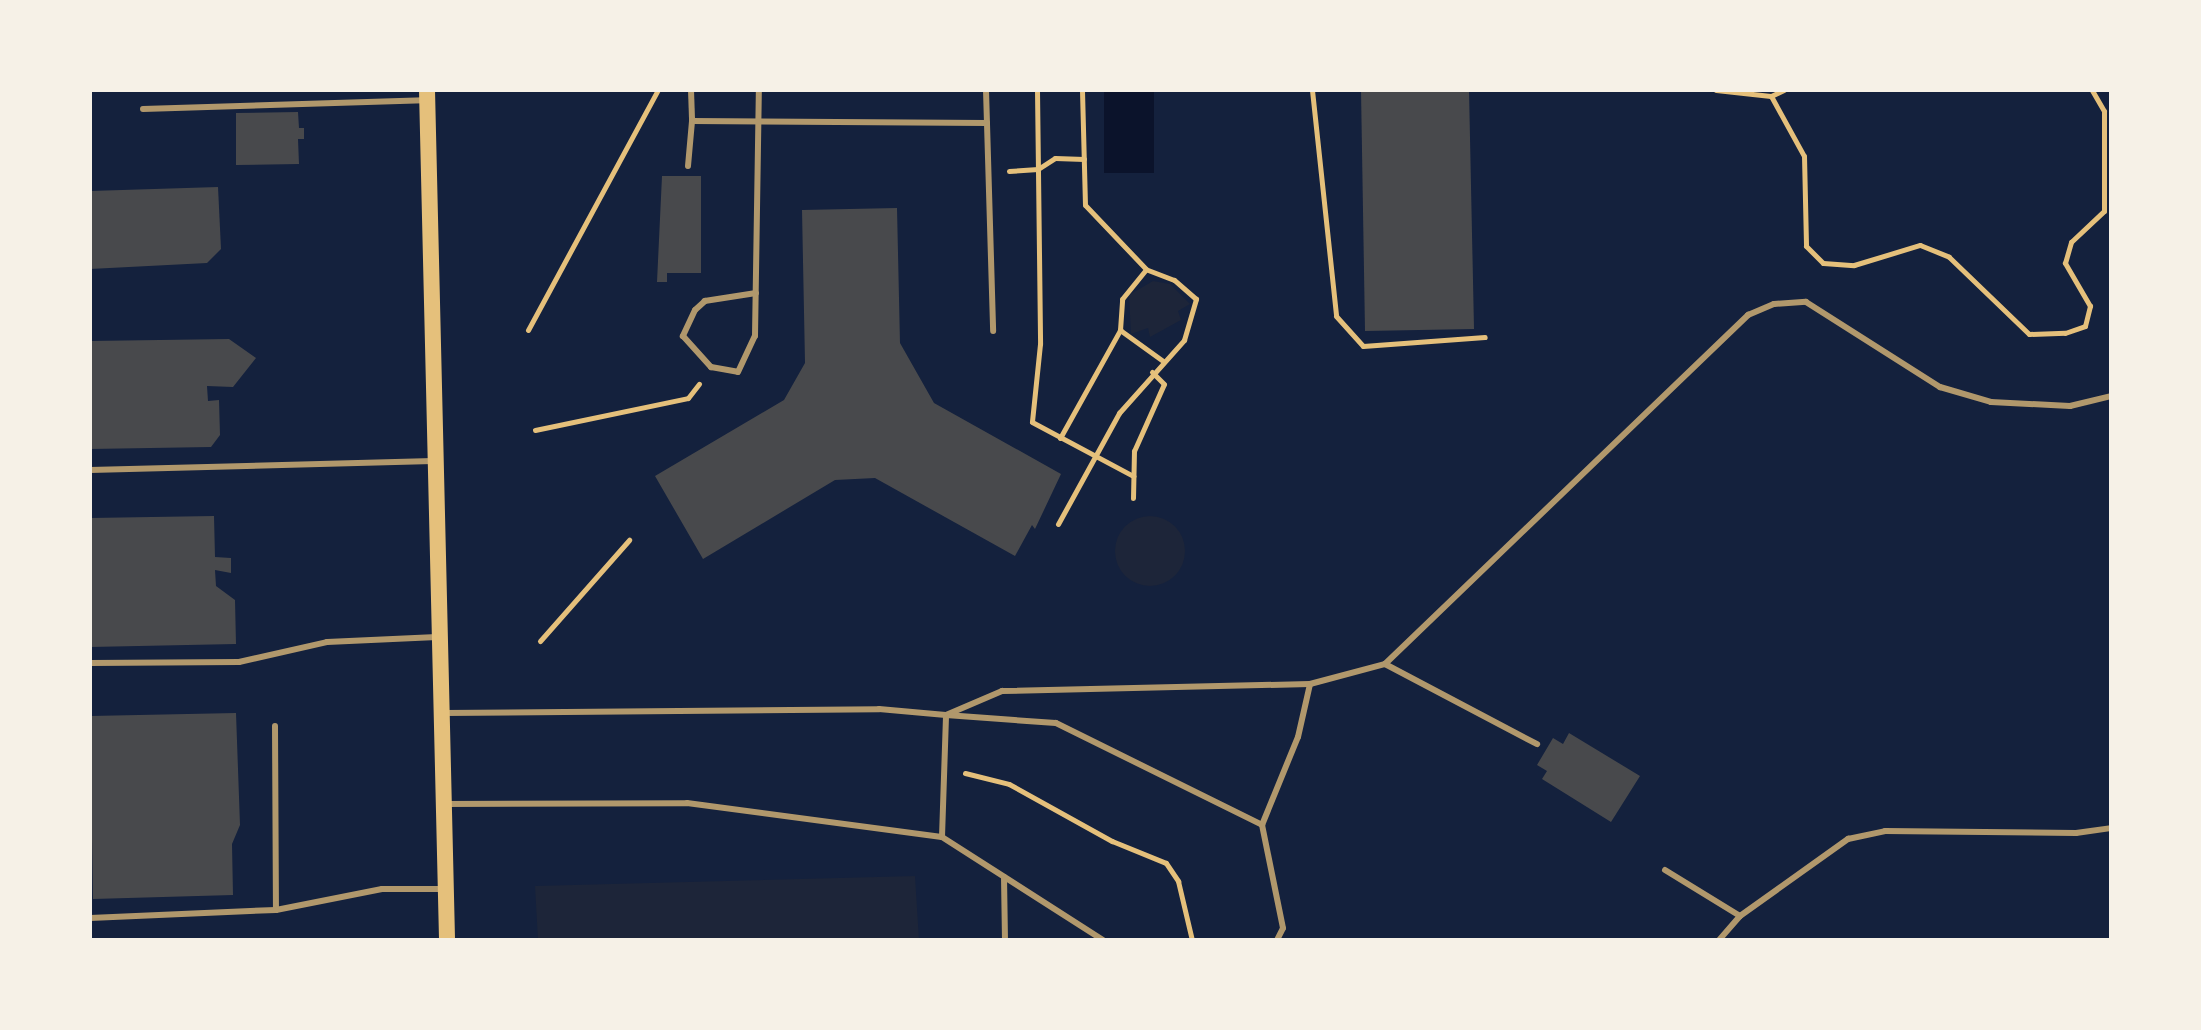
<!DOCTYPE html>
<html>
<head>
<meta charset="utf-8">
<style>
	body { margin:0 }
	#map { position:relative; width:2201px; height:1030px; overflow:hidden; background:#14213d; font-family:Quicksand,sans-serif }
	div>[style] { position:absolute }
	.green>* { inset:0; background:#1d2539 }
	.round { border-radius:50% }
	.water>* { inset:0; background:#0b132b }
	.building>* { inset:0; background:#48494c }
	.path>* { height:5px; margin:-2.5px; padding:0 2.5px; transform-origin:2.5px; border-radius:2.5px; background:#e5c07b }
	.service>* { height:6px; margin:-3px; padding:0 3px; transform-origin:3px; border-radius:3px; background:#b1986c }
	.secondary>* { height:16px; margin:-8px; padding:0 8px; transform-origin:8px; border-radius:8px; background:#e5c07b }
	span { translate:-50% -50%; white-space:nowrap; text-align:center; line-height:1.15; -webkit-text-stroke:8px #f6f1e7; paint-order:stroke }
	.frame { position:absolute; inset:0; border:92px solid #f6f1e7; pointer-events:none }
</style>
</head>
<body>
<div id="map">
	<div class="green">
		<div style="clip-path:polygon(1153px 281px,1170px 284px,1190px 304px,1178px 311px,1181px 320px,1150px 337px,1148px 328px,1131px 334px,1129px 295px)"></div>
		<div class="round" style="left:1115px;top:516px;width:70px;height:70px"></div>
		<div style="clip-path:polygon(915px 876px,919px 940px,538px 940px,535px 886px)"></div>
	</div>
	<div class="water">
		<div style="clip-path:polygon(1104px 90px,1154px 90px,1154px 173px,1104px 173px)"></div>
	</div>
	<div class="building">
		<div style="clip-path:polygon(1361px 90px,1469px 90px,1474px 329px,1365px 331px)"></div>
		<div style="clip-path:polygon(298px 112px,299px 128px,304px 128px,304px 139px,298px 139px,299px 164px,236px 165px,236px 113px)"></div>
		<div style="clip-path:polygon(662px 176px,701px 176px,701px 273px,667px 273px,667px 282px,657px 282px)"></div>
		<div style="clip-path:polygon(218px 187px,221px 249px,207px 263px,90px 269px,90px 191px)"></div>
		<div style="clip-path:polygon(897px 208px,900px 343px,934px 403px,1061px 474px,1035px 529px,1032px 525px,1015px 556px,875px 478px,835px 480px,703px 559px,655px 476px,784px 400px,805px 363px,802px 210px)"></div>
		<div style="clip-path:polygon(229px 339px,256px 358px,233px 387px,207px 386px,208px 401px,219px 400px,220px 435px,211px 447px,90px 449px,90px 341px)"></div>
		<div style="clip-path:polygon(214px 516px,215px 557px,231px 558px,231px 573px,215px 570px,216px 586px,235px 600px,236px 644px,90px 647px,90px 518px)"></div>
		<div style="clip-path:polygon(236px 713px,240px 825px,232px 844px,233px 895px,93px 899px,90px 716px)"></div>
		<div style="clip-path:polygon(1569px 733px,1640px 776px,1611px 822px,1542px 779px,1547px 771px,1537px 765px,1553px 738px,1563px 744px)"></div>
	</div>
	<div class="path">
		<div style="left:1037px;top:90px;width:254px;rotate:89.3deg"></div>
		<div style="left:1040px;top:344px;width:78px;rotate:95.9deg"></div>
		<div style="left:1032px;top:422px;width:115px;rotate:28.1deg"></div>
		<div style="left:1312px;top:90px;width:227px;rotate:83.9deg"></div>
		<div style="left:1336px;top:316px;width:40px;rotate:48deg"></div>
		<div style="left:1363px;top:346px;width:122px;rotate:-4.2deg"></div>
		<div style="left:1716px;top:90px;width:55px;rotate:6.2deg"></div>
		<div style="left:1771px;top:96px;width:14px;rotate:-25deg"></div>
		<div style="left:1771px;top:96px;width:68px;rotate:61.2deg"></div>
		<div style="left:1804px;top:156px;width:90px;rotate:88.7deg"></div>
		<div style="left:1806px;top:246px;width:24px;rotate:45deg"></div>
		<div style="left:1823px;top:263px;width:31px;rotate:4deg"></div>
		<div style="left:1854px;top:265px;width:69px;rotate:-16.9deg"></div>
		<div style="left:1920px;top:245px;width:31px;rotate:22deg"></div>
		<div style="left:1949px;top:257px;width:111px;rotate:43.9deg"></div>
		<div style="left:2029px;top:334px;width:36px;rotate:-2deg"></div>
		<div style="left:2065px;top:333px;width:21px;rotate:-19deg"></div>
		<div style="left:2085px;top:326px;width:21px;rotate:-76deg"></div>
		<div style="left:2090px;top:306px;width:50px;rotate:-120.2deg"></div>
		<div style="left:2065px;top:263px;width:22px;rotate:-74deg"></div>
		<div style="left:2071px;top:242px;width:45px;rotate:-43.2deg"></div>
		<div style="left:2104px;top:211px;width:100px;rotate:-90deg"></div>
		<div style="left:2104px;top:111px;width:24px;rotate:-120deg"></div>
		<div style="left:1009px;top:171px;width:29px;rotate:-4deg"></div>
		<div style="left:1038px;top:169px;width:20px;rotate:-33deg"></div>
		<div style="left:1055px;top:158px;width:29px;rotate:2deg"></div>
		<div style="left:528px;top:330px;width:273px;rotate:-61.6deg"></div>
		<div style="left:1120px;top:330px;width:53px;rotate:35.8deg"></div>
		<div style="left:535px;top:430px;width:156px;rotate:-11.8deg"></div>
		<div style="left:688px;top:398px;width:18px;rotate:-52deg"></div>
		<div style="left:1060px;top:438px;width:124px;rotate:-60.9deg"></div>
		<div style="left:1120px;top:330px;width:31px;rotate:-86deg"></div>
		<div style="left:1122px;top:299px;width:38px;rotate:-51deg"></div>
		<div style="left:1133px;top:498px;width:47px;rotate:-88.8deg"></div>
		<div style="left:1134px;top:451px;width:73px;rotate:-65.9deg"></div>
		<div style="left:1164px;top:384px;width:17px;rotate:-135deg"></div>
		<div style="left:1058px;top:524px;width:127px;rotate:-61.2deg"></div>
		<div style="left:1119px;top:413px;width:98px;rotate:-48.3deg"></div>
		<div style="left:1184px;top:340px;width:43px;rotate:-73.7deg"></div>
		<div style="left:1196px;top:299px;width:29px;rotate:-139deg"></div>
		<div style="left:1174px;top:280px;width:30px;rotate:-159deg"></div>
		<div style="left:1146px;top:269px;width:88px;rotate:-133.6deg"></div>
		<div style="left:1085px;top:205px;width:115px;rotate:-91.5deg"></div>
		<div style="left:540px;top:641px;width:135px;rotate:-48.6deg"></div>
		<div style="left:965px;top:773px;width:45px;rotate:14deg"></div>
		<div style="left:1009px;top:784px;width:118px;rotate:29deg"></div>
		<div style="left:1112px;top:841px;width:58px;rotate:22.2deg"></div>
		<div style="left:1166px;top:863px;width:22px;rotate:56deg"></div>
		<div style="left:1178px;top:881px;width:61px;rotate:76.7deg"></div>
	</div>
	<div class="service">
		<div style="left:691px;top:90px;width:31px;rotate:88deg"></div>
		<div style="left:692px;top:121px;width:295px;rotate:0.4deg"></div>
		<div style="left:986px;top:90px;width:241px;rotate:88.3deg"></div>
		<div style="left:143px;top:109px;width:281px;rotate:-1.8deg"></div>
		<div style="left:688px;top:166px;width:45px;rotate:-84.9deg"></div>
		<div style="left:756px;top:293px;width:52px;rotate:171.1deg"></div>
		<div style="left:705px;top:301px;width:13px;rotate:138deg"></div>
		<div style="left:695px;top:310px;width:29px;rotate:115deg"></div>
		<div style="left:683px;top:336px;width:42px;rotate:47.9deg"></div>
		<div style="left:711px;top:367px;width:27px;rotate:10deg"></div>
		<div style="left:738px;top:372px;width:40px;rotate:-65deg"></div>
		<div style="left:755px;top:336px;width:246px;rotate:-89.1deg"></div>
		<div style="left:90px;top:470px;width:343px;rotate:-1.5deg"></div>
		<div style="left:90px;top:663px;width:149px;rotate:-0.4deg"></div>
		<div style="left:239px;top:662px;width:90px;rotate:-12.8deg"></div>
		<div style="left:327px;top:642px;width:110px;rotate:-2.6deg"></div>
		<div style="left:1385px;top:664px;width:504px;rotate:-43.87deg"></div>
		<div style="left:1748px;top:315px;width:28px;rotate:-23deg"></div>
		<div style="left:1774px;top:304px;width:32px;rotate:-4deg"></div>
		<div style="left:1806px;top:302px;width:159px;rotate:32.4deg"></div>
		<div style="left:1940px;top:387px;width:53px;rotate:16.4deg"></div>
		<div style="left:1991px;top:402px;width:79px;rotate:2.9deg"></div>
		<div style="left:2070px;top:406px;width:42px;rotate:-13.7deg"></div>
		<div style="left:444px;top:713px;width:435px;rotate:-0.5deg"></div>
		<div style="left:879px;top:709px;width:67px;rotate:5.1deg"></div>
		<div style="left:946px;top:715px;width:61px;rotate:-23.2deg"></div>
		<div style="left:1002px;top:691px;width:308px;rotate:-1.3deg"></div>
		<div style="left:1310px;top:684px;width:78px;rotate:-14.9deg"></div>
		<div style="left:1385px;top:664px;width:172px;rotate:27.8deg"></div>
		<div style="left:275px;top:726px;width:184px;rotate:89.7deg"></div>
		<div style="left:444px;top:804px;width:243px;rotate:-0.2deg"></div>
		<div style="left:687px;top:803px;width:257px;rotate:7.6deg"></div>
		<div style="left:942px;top:837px;width:191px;rotate:32.6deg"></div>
		<div style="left:942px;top:837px;width:122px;rotate:-88.1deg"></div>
		<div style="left:946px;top:715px;width:110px;rotate:4.2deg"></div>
		<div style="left:1056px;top:723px;width:230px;rotate:26.3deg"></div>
		<div style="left:1665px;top:870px;width:88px;rotate:31.5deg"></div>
		<div style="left:1740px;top:916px;width:32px;rotate:131deg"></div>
		<div style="left:1004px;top:877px;width:63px;rotate:89.1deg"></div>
		<div style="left:1740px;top:916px;width:133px;rotate:-35.5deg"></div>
		<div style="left:1848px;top:839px;width:38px;rotate:-12deg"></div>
		<div style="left:1885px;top:831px;width:191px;rotate:0.6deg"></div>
		<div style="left:2076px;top:833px;width:35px;rotate:-8deg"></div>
		<div style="left:90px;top:918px;width:186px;rotate:-2.5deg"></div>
		<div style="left:276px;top:910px;width:108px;rotate:-11.2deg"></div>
		<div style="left:382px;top:889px;width:60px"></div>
		<div style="left:1277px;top:940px;width:13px;rotate:-63deg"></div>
		<div style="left:1283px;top:928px;width:105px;rotate:-101.5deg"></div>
		<div style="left:1262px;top:825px;width:95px;rotate:-67.8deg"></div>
		<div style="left:1298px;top:737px;width:54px;rotate:-77.2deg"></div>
	</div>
	<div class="secondary">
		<div style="left:427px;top:90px;width:850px;rotate:88.65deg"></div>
	</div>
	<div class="frame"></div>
</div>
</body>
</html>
